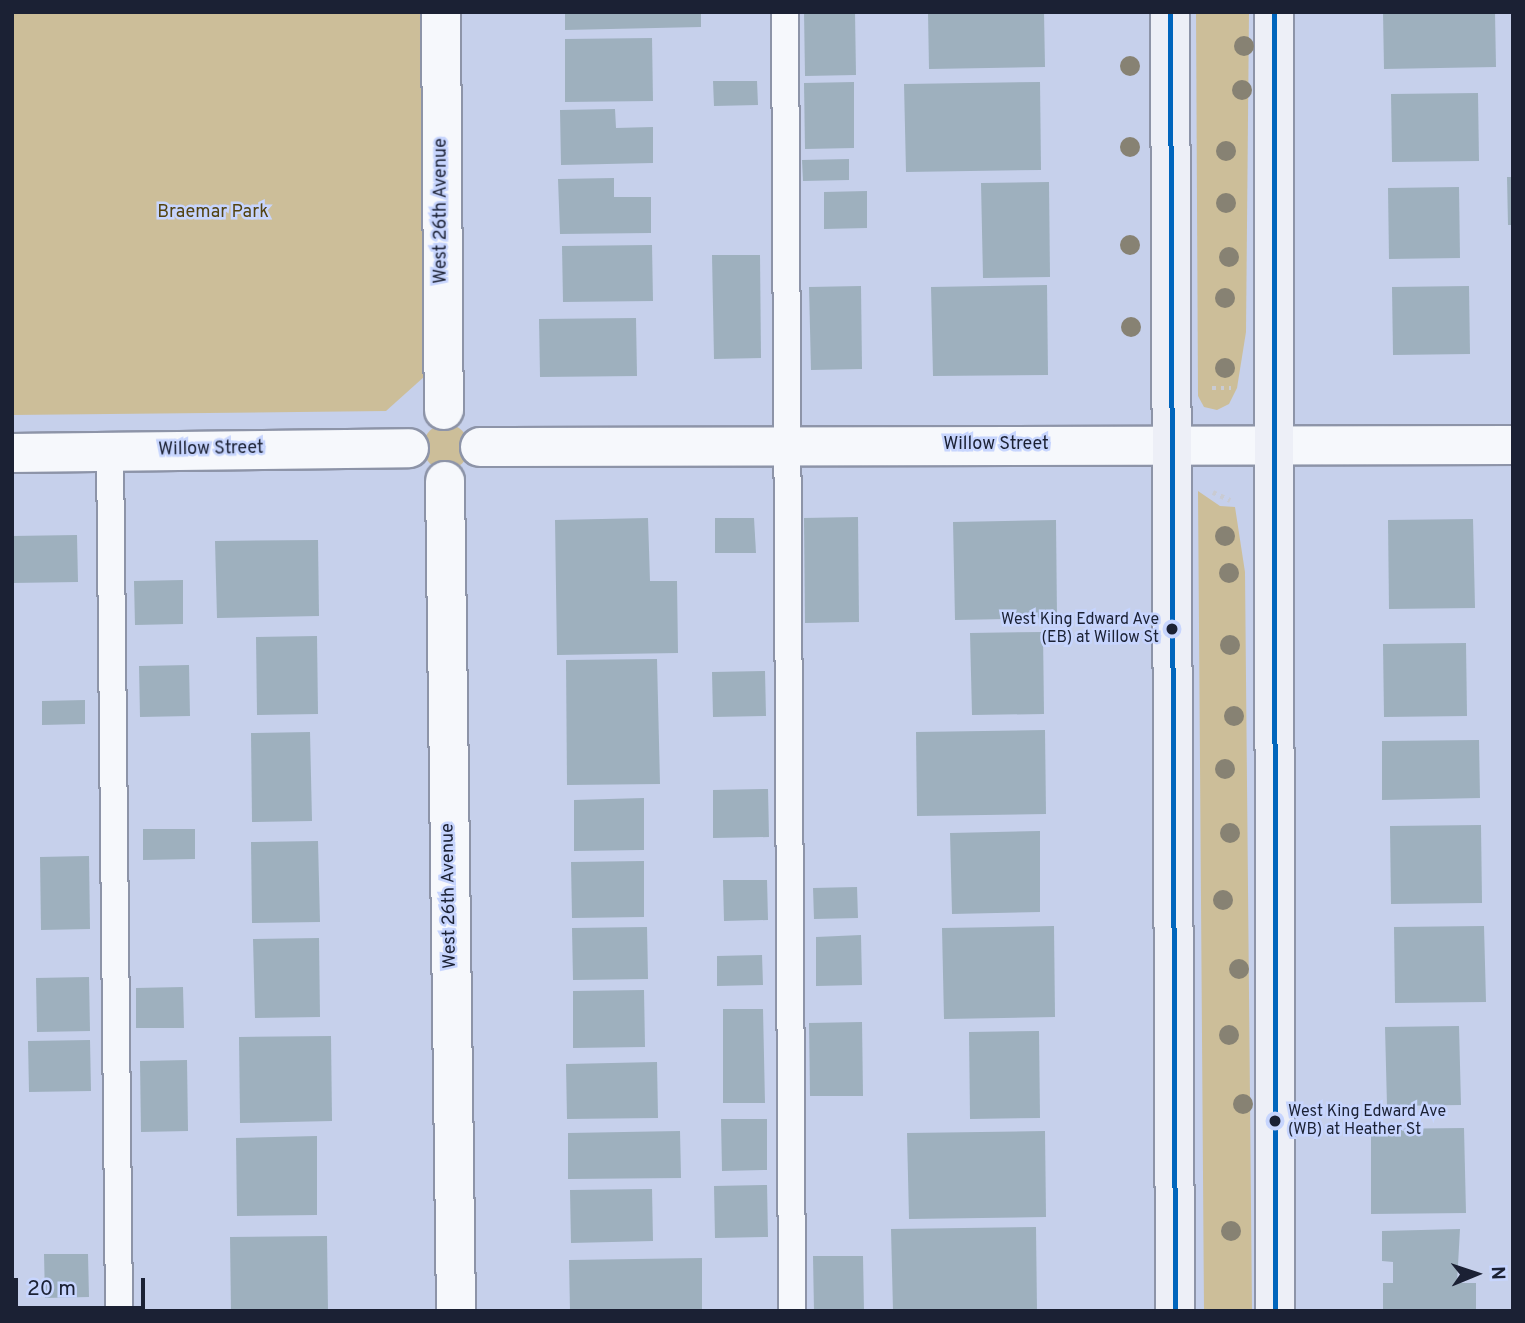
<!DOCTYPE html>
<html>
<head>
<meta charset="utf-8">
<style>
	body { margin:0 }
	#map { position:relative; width:1525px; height:1323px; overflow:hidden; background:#c6d0eb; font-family:Overpass,sans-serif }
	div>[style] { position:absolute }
	.green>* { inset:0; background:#ccbe99 }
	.round { border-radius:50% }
	.building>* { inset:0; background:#9eb0be }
	.path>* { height:4.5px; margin-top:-2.25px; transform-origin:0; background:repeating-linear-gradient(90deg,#c9cbd3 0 3.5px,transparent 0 8.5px) }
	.roads { filter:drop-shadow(2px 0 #8d94a8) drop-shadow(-2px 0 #8d94a8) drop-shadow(0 2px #8d94a8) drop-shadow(0 -2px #8d94a8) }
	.lane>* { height:26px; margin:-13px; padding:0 13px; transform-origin:13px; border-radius:13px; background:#f6f8fc }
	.street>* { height:38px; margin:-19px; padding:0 19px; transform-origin:19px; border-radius:19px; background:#f6f8fc }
	.secondary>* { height:38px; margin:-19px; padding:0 19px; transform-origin:19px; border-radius:19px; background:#edeff7 }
	.bus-1>* { height:5px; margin:-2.5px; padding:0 2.5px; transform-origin:2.5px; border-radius:2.5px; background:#0065bd }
	.trees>* { width:20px; height:20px; margin:-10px; border-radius:50%; background:#878273 }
	.dots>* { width:19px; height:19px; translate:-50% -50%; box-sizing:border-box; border:4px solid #c7d5fe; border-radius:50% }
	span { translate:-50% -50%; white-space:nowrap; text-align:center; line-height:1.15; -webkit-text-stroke:5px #c7d5fe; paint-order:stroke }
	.bus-label { font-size:16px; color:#1b2134 }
	.right { translate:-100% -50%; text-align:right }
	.left { translate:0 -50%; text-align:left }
	.street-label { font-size:18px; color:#1b2134 }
	.park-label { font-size:18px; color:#534310 }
	.frame { position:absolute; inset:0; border:14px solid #1b2134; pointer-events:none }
	.north { position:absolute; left:1441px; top:1239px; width:70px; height:70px; -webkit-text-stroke:5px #c7d5fe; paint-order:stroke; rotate:88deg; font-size:19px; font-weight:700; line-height:28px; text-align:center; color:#1b2134 }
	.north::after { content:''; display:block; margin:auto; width:24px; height:32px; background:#1b2134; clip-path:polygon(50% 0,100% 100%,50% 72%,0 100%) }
	.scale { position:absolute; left:14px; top:1278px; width:131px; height:32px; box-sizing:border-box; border:4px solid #1b2134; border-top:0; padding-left:9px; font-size:21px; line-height:24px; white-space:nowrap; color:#1b2134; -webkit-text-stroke:5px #c7d5fe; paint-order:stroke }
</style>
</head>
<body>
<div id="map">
	<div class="green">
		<div style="clip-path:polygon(12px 12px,422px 12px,425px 376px,386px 411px,12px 415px)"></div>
		<div style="clip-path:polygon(1196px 12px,1249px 12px,1246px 332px,1237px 388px,1229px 404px,1217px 410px,1204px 407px,1198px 396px)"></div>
		<div class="round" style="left:423px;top:424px;width:46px;height:46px"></div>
		<div style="clip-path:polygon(1198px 491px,1220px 506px,1235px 507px,1245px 572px,1252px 1311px,1204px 1311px)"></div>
	</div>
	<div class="building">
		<div style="clip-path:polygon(565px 12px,701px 12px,701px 27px,565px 30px)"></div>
		<div style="clip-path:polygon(804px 12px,855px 12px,856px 75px,805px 76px)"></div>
		<div style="clip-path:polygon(928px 12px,1044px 12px,1045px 67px,929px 69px)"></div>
		<div style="clip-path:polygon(1383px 12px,1495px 12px,1496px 67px,1384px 69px)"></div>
		<div style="clip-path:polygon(652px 38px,653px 101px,565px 102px,565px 39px)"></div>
		<div style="clip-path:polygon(713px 81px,757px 81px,758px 105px,714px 106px)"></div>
		<div style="clip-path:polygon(854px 82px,854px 148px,805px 149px,804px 83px)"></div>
		<div style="clip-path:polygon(1040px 82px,1041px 170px,906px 172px,904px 84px)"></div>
		<div style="clip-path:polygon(1478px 93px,1479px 161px,1392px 162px,1391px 94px)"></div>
		<div style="clip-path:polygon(615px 109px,616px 128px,653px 127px,653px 163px,561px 165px,560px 110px)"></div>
		<div style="clip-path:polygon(849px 159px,849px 180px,803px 181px,802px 160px)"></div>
		<div style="clip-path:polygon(1507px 177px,1513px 177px,1513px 225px,1508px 225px)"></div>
		<div style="clip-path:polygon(614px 178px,614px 197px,651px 197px,651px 233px,560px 234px,558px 179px)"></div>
		<div style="clip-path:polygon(1049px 182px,1050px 277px,983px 278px,981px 183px)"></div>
		<div style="clip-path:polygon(1459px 187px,1460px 258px,1389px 259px,1388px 188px)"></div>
		<div style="clip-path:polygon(867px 191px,867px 228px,824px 229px,824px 192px)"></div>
		<div style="clip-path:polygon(652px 245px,653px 301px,563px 302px,562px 246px)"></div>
		<div style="clip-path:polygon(712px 255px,760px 255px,761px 358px,714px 359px)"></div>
		<div style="clip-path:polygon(1047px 285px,1048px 375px,933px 376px,931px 287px)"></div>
		<div style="clip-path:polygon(861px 286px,862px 369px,811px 370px,809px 287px)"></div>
		<div style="clip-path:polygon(1469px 286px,1470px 354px,1393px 355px,1392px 287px)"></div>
		<div style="clip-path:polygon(636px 318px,637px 376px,540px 377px,539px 319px)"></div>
		<div style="clip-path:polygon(858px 517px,859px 622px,805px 623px,804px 518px)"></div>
		<div style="clip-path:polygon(648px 518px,650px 581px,677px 581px,678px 653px,557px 655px,555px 520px)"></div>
		<div style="clip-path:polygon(715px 518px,754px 518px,756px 553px,715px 553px)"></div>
		<div style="clip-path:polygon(1473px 519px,1475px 608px,1389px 609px,1388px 520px)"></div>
		<div style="clip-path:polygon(1056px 520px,1057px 618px,955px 620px,953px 522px)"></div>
		<div style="clip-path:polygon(77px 535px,78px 582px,12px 583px,12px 536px)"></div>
		<div style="clip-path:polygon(318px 540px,319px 616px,217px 618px,215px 541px)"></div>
		<div style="clip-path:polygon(183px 580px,183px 624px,135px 625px,134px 581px)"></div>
		<div style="clip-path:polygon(1043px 632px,1044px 714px,972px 715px,970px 633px)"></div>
		<div style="clip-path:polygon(317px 636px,318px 714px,257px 715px,256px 637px)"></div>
		<div style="clip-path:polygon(1466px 643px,1467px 716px,1384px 717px,1383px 644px)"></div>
		<div style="clip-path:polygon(657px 659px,660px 784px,567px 785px,566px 660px)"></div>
		<div style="clip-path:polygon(189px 665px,190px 716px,140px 717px,139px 666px)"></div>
		<div style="clip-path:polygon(765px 671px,766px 716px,713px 717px,712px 672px)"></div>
		<div style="clip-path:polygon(85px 700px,85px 724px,42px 725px,42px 701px)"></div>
		<div style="clip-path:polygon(1045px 730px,1046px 814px,917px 816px,916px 732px)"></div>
		<div style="clip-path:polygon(310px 732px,312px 821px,252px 822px,251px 733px)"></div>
		<div style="clip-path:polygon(1479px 740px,1480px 798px,1382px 800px,1382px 741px)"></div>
		<div style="clip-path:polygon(768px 789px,769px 837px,713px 838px,713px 790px)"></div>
		<div style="clip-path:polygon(644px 798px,644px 850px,574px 851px,574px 800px)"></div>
		<div style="clip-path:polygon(1481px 825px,1482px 903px,1391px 904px,1390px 826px)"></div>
		<div style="clip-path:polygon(143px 829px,195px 829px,195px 859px,143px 860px)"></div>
		<div style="clip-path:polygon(1040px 831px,1040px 912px,952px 914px,950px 833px)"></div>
		<div style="clip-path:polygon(318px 841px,320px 922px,252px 923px,251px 842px)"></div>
		<div style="clip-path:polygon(89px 856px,90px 929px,41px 930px,40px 857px)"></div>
		<div style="clip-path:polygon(644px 861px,644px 917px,572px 918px,571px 862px)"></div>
		<div style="clip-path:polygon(723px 880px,767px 880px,768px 920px,724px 921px)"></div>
		<div style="clip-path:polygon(857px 887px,858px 918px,814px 919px,813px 888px)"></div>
		<div style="clip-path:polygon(1054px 926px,1055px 1017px,944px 1019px,942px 928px)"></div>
		<div style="clip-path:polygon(1484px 926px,1486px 1002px,1395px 1003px,1394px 927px)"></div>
		<div style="clip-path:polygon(647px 927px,648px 979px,573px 980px,572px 928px)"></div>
		<div style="clip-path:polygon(861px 935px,862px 985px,816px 986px,816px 937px)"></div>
		<div style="clip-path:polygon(319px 938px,320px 1017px,255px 1018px,253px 939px)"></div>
		<div style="clip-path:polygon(762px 955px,763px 985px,717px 986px,717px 956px)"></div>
		<div style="clip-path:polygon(89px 977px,90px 1031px,37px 1032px,36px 978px)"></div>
		<div style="clip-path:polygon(183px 987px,184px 1028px,136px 1028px,136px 988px)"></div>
		<div style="clip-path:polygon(644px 990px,645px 1047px,573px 1048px,573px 991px)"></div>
		<div style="clip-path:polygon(723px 1009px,763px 1009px,765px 1103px,723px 1103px)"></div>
		<div style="clip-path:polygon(862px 1022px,863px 1096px,810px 1096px,809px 1023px)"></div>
		<div style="clip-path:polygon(1459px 1026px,1461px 1105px,1387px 1106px,1385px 1027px)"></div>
		<div style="clip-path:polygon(1039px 1031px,1040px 1118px,970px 1119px,969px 1032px)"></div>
		<div style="clip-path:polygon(331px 1036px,332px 1121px,240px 1123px,239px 1037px)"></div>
		<div style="clip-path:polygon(90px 1040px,91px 1091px,29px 1092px,28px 1041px)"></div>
		<div style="clip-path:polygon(187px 1060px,188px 1131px,141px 1132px,140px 1061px)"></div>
		<div style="clip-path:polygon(657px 1062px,658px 1118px,567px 1119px,566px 1064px)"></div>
		<div style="clip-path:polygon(721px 1119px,767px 1119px,767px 1170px,722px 1171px)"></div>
		<div style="clip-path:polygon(1464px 1128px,1466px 1213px,1371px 1214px,1371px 1129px)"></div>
		<div style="clip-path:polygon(680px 1131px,681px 1178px,568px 1179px,568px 1133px)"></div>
		<div style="clip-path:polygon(1045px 1131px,1046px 1217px,909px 1219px,907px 1133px)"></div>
		<div style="clip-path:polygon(317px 1136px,317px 1215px,237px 1216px,236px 1138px)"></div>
		<div style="clip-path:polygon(767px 1185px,768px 1237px,715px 1238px,714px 1186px)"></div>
		<div style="clip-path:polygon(652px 1189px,653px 1241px,571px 1243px,570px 1190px)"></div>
		<div style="clip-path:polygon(1036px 1227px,1037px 1311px,893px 1311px,891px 1229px)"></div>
		<div style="clip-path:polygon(1460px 1229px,1457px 1283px,1476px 1283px,1476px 1311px,1383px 1311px,1383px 1283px,1393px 1283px,1393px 1262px,1382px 1261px,1382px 1231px)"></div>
		<div style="clip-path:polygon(327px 1236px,328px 1311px,231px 1311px,230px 1237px)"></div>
		<div style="clip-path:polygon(44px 1254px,88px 1254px,89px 1297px,45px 1298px)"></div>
		<div style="clip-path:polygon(813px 1256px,863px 1256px,864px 1311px,814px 1311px)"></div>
		<div style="clip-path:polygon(702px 1258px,702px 1311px,570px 1311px,569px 1260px)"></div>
	</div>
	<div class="path">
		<div style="left:1212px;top:388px;width:19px"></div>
		<div style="left:1213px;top:492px;width:19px;rotate:25deg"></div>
	</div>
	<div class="roads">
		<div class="lane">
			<div style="left:785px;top:12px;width:1299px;rotate:89.69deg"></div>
			<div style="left:110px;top:451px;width:860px;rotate:89.4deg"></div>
		</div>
		<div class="street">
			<div style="left:441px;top:12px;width:398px;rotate:89.6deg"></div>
			<div style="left:480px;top:447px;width:1033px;rotate:-0.11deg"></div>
			<div style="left:12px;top:453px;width:397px;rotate:-0.7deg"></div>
			<div style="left:445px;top:481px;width:830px;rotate:89.24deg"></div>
		</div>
		<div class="secondary">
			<div style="left:1170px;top:12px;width:1299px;rotate:89.78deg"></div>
			<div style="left:1274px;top:12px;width:1299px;rotate:89.96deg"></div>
		</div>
	</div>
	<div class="bus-1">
		<div style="left:1170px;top:12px;width:1299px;rotate:89.78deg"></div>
		<div style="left:1274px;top:12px;width:1299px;rotate:89.96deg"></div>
	</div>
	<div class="trees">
		<div style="left:1244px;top:46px"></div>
		<div style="left:1130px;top:66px"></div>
		<div style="left:1242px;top:90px"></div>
		<div style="left:1130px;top:147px"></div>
		<div style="left:1226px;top:151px"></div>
		<div style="left:1226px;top:203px"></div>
		<div style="left:1130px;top:245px"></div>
		<div style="left:1229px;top:257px"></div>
		<div style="left:1225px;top:298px"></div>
		<div style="left:1131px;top:327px"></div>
		<div style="left:1225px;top:368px"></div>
		<div style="left:1225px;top:536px"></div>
		<div style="left:1229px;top:573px"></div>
		<div style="left:1230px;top:645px"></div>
		<div style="left:1234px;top:716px"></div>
		<div style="left:1225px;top:769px"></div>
		<div style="left:1230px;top:833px"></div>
		<div style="left:1223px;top:900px"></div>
		<div style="left:1239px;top:969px"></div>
		<div style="left:1229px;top:1035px"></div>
		<div style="left:1243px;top:1104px"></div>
		<div style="left:1231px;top:1231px"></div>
	</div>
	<div class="dots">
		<div style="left:1172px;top:629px;background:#1b2134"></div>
		<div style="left:1275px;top:1121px;background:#1b2134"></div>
	</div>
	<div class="bus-label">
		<span class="right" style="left:1159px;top:629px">West King Edward Ave<br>(EB) at Willow St</span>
		<span class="left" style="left:1288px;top:1121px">West King Edward Ave<br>(WB) at Heather St</span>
	</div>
	<div class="street-label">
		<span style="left:442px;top:211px;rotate:-90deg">West 26th Avenue</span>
		<span style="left:996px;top:445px">Willow Street</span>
		<span style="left:211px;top:450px;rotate:-1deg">Willow Street</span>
		<span style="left:450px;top:896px;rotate:-91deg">West 26th Avenue</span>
	</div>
	<div class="park-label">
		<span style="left:213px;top:213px">Braemar Park</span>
	</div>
	<div class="frame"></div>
	<div class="north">N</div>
	<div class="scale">20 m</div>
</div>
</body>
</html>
